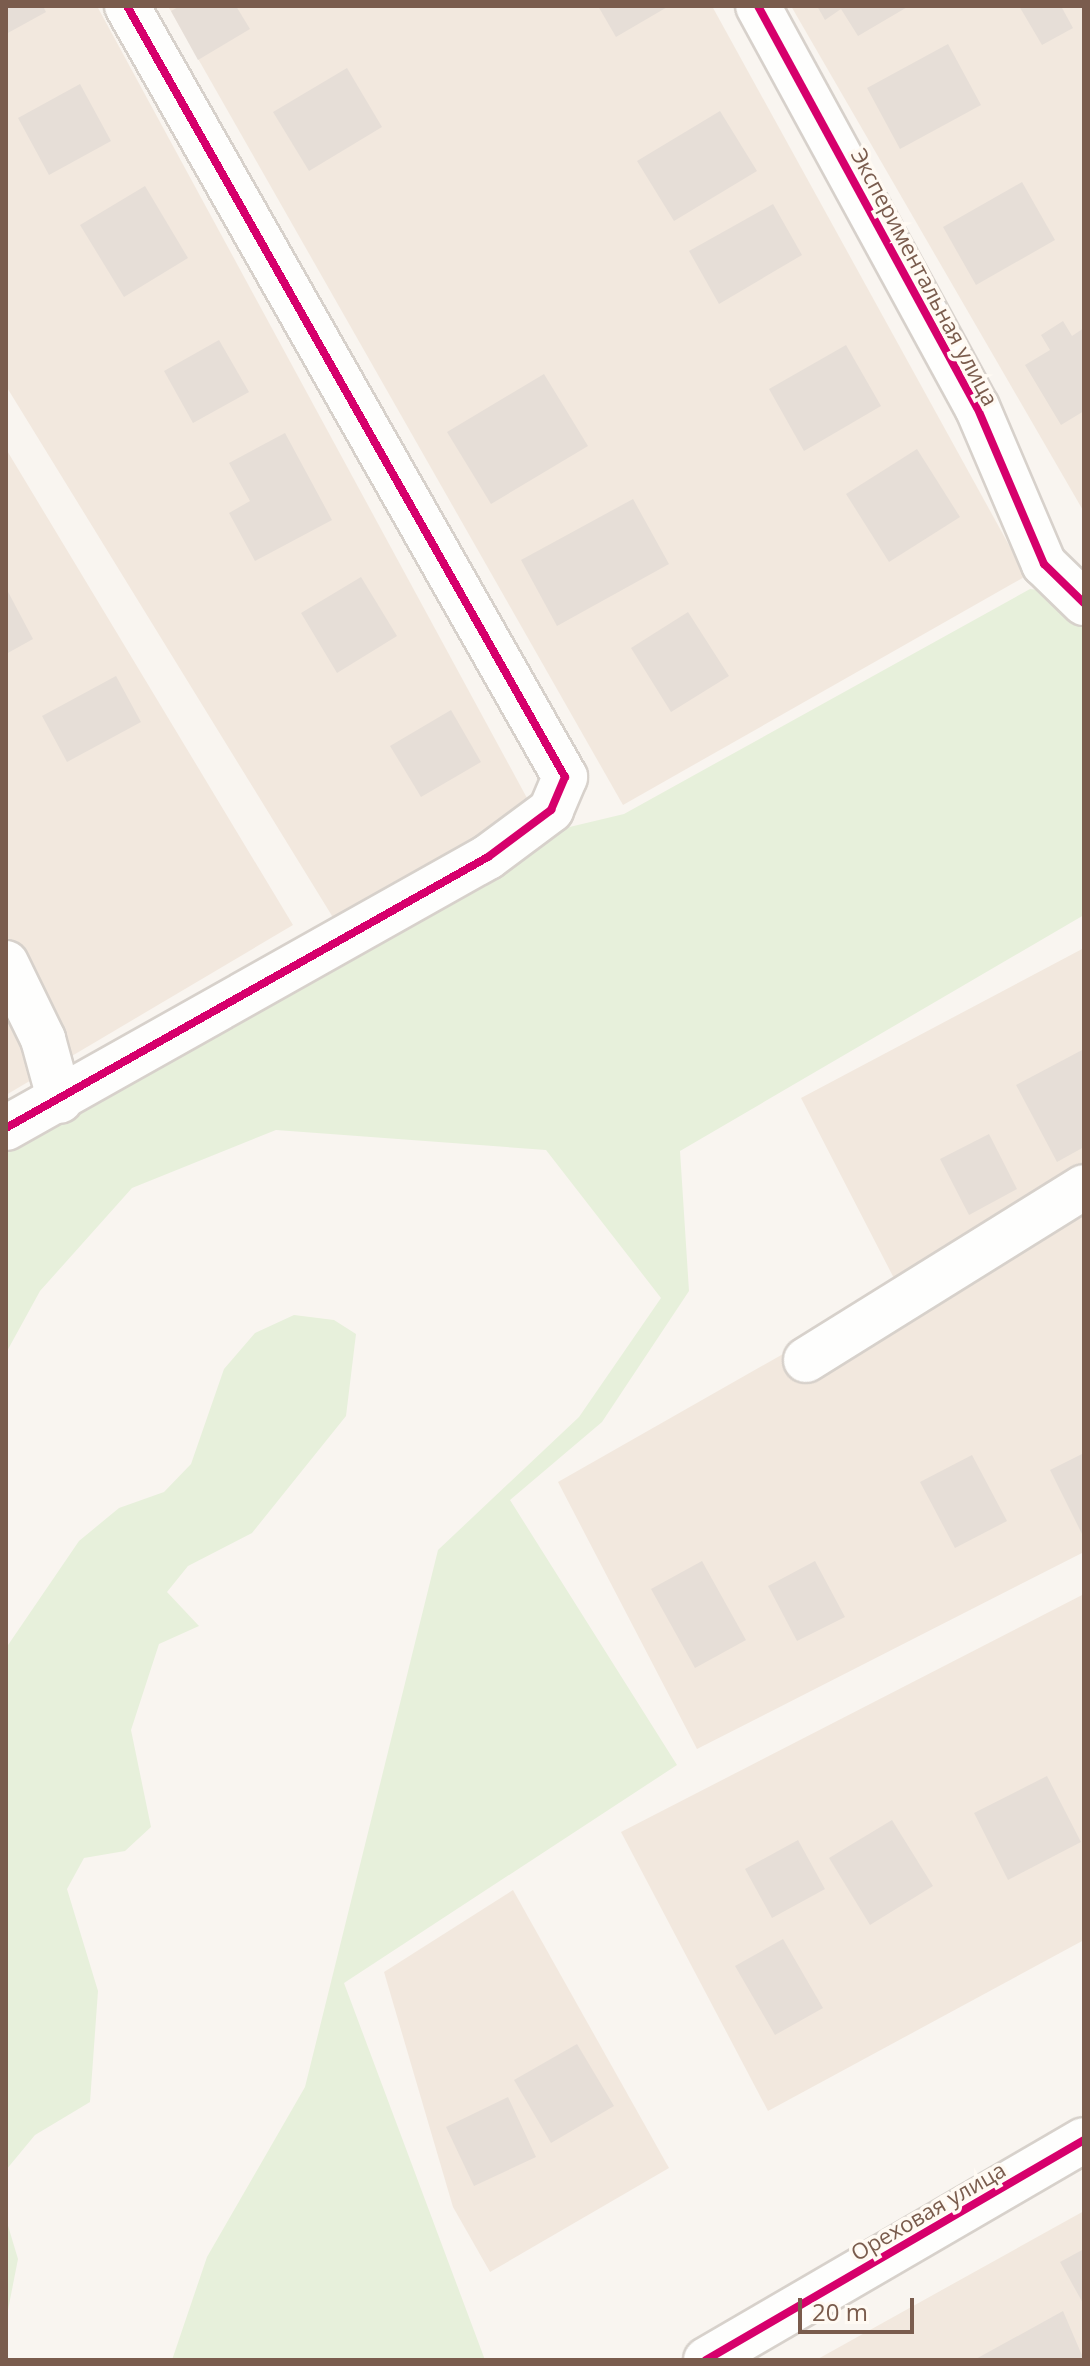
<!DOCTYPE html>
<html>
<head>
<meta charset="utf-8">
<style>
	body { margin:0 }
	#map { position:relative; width:1090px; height:2366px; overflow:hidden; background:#f9f5f0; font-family:"Open Sans",sans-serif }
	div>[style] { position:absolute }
	.residential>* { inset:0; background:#f2e8de }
	.green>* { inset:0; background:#e7f0db }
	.building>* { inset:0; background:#e6ded7 }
	.roads { filter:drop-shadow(2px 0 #d7d1cb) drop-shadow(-2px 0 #d7d1cb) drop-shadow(0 2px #d7d1cb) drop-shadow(0 -2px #d7d1cb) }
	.minor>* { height:44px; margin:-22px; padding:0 22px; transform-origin:22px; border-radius:22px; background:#fefefd }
	.cycleway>* { height:8px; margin:-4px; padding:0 4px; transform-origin:4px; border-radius:4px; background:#d6006c }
	span { translate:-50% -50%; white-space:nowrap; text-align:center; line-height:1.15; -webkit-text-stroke:7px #fffaf3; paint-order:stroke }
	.street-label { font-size:22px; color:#7a5c4d }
	.frame { position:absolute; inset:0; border:8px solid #7a5c4d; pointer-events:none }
	.scale { position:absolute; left:798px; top:2298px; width:116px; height:36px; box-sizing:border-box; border:4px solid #7a5c4d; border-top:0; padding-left:10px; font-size:24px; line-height:28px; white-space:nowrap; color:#7a5c4d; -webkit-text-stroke:6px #fffaf3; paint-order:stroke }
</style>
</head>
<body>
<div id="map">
	<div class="residential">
		<div style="clip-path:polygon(6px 6px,97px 6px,534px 811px,337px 924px,6px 386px)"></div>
		<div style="clip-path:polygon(168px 6px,712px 6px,1026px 576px,623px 805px)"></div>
		<div style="clip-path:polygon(791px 6px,1084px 6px,1084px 512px)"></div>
		<div style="clip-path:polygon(6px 449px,293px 925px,6px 1095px)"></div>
		<div style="clip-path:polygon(1084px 948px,1084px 1552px,697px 1749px,558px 1482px,899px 1288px,801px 1098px)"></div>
		<div style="clip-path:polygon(1084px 1594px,1084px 1940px,768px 2111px,621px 1832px)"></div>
		<div style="clip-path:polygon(513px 1890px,669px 2168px,490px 2272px,453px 2207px,384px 1972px)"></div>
		<div style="clip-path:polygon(1084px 2211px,1084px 2360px,816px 2360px)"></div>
	</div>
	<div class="green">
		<div style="clip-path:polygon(1030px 589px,1084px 595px,1084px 915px,680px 1151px,689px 1291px,602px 1422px,510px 1500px,677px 1765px,344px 1983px,485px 2360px,172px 2360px,207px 2257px,305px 2087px,438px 1550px,579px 1417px,661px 1298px,546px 1150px,276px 1130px,132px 1188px,40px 1291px,6px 1353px,6px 1118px,536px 835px,624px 814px)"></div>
		<div style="clip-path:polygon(294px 1315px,334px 1320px,356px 1334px,346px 1416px,252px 1533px,188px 1566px,167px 1592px,199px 1626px,159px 1644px,131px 1730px,151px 1827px,125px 1851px,84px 1858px,67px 1889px,98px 1991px,90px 2102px,35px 2135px,6px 2170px,6px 1648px,79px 1541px,119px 1508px,164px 1492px,191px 1464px,224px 1369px,255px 1333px)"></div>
		<div style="clip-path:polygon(6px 2219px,18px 2259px,6px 2320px)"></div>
	</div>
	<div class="building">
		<div style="clip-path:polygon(6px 6px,43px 6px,46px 12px,6px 34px)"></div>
		<div style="clip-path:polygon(180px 6px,236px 6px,250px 29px,198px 60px,171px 11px)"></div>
		<div style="clip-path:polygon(598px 6px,669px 6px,616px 37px)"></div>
		<div style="clip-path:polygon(817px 6px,909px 6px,858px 36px,841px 9px,825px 20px)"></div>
		<div style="clip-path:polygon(1019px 6px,1061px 6px,1073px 28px,1042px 45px)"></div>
		<div style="clip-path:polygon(948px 44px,981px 105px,900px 149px,867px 88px)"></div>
		<div style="clip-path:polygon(347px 68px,382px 127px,309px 171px,273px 112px)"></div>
		<div style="clip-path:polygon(80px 84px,111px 141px,49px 175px,18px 118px)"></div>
		<div style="clip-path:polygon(720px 111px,757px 171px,674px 221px,637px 161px)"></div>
		<div style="clip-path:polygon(1022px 182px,1055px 240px,976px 285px,943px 227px)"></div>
		<div style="clip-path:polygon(145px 186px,188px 258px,124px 297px,80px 225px)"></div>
		<div style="clip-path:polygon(773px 204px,802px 255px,719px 304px,689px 251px)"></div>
		<div style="clip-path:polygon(1063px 321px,1072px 336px,1084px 328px,1084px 411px,1061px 425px,1025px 365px,1050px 350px,1041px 335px)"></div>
		<div style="clip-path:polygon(219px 340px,249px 392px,193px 423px,164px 371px)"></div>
		<div style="clip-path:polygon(846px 345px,881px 406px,804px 451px,769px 389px)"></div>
		<div style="clip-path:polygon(544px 374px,588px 446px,491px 504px,447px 432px)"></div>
		<div style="clip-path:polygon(285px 433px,332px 520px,255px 561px,229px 513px,250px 501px,229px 463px)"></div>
		<div style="clip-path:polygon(917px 449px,960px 517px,889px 562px,846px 494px)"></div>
		<div style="clip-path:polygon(633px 499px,669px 564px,557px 626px,521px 560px)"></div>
		<div style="clip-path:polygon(361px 577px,397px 636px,337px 673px,301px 613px)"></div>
		<div style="clip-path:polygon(6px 588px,33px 639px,6px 654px)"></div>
		<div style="clip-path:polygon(688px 612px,729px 676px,671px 712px,631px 648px)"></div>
		<div style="clip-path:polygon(116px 676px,141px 722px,67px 762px,42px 716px)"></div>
		<div style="clip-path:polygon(451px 710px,481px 762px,421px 797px,390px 746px)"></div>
		<div style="clip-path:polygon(1084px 1049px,1084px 1147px,1057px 1162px,1016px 1085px)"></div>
		<div style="clip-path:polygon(989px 1134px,1017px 1189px,969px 1215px,940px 1159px)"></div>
		<div style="clip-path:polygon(1084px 1453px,1084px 1538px,1050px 1470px)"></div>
		<div style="clip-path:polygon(972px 1455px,1007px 1521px,955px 1548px,920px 1482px)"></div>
		<div style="clip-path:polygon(702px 1561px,746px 1640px,695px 1668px,651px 1589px)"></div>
		<div style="clip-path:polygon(815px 1561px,845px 1617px,797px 1641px,768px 1586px)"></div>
		<div style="clip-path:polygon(1047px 1776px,1081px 1842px,1008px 1880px,974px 1813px)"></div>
		<div style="clip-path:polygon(892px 1820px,933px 1886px,870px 1925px,829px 1858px)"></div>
		<div style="clip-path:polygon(798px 1840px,825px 1889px,772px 1918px,745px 1869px)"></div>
		<div style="clip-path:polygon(783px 1939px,823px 2008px,775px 2035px,735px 1966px)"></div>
		<div style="clip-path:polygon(577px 2044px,614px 2106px,551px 2143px,514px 2080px)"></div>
		<div style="clip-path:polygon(508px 2097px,536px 2157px,474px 2186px,446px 2127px)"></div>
		<div style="clip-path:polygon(1084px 2249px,1084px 2305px,1060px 2262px)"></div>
		<div style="clip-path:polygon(1063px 2311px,1084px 2360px,974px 2360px)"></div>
	</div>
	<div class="roads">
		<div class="minor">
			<div style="left:758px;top:6px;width:457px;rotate:61.4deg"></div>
			<div style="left:977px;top:407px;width:171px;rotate:66.9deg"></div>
			<div style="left:1044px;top:564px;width:56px;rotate:44.3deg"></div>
			<div style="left:6px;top:963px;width:85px;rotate:64deg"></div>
			<div style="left:43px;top:1039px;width:64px;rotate:74.7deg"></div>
			<div style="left:6px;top:1128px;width:553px;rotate:-29.35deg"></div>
			<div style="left:488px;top:857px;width:79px;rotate:-36.7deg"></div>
			<div style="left:551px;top:810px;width:36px;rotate:-67deg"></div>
			<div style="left:565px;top:777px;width:887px;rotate:-119.6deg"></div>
			<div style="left:806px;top:1360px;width:327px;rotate:-31.9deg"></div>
			<div style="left:706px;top:2360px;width:437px;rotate:-30.2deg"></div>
		</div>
	</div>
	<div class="cycleway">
		<div style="left:758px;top:6px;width:457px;rotate:61.4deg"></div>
		<div style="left:977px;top:407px;width:171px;rotate:66.9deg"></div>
		<div style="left:1044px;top:564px;width:56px;rotate:44.3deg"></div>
		<div style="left:6px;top:1128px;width:553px;rotate:-29.35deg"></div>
		<div style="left:488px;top:857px;width:79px;rotate:-36.7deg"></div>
		<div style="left:551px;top:810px;width:36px;rotate:-67deg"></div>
		<div style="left:565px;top:777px;width:887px;rotate:-119.6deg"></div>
		<div style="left:706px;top:2360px;width:437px;rotate:-30.2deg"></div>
	</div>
	<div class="street-label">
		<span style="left:925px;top:277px;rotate:62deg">Экспериментальная улица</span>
		<span style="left:928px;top:2211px;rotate:-30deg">Ореховая улица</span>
	</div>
	<div class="frame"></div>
	<div class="scale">20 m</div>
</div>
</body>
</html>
